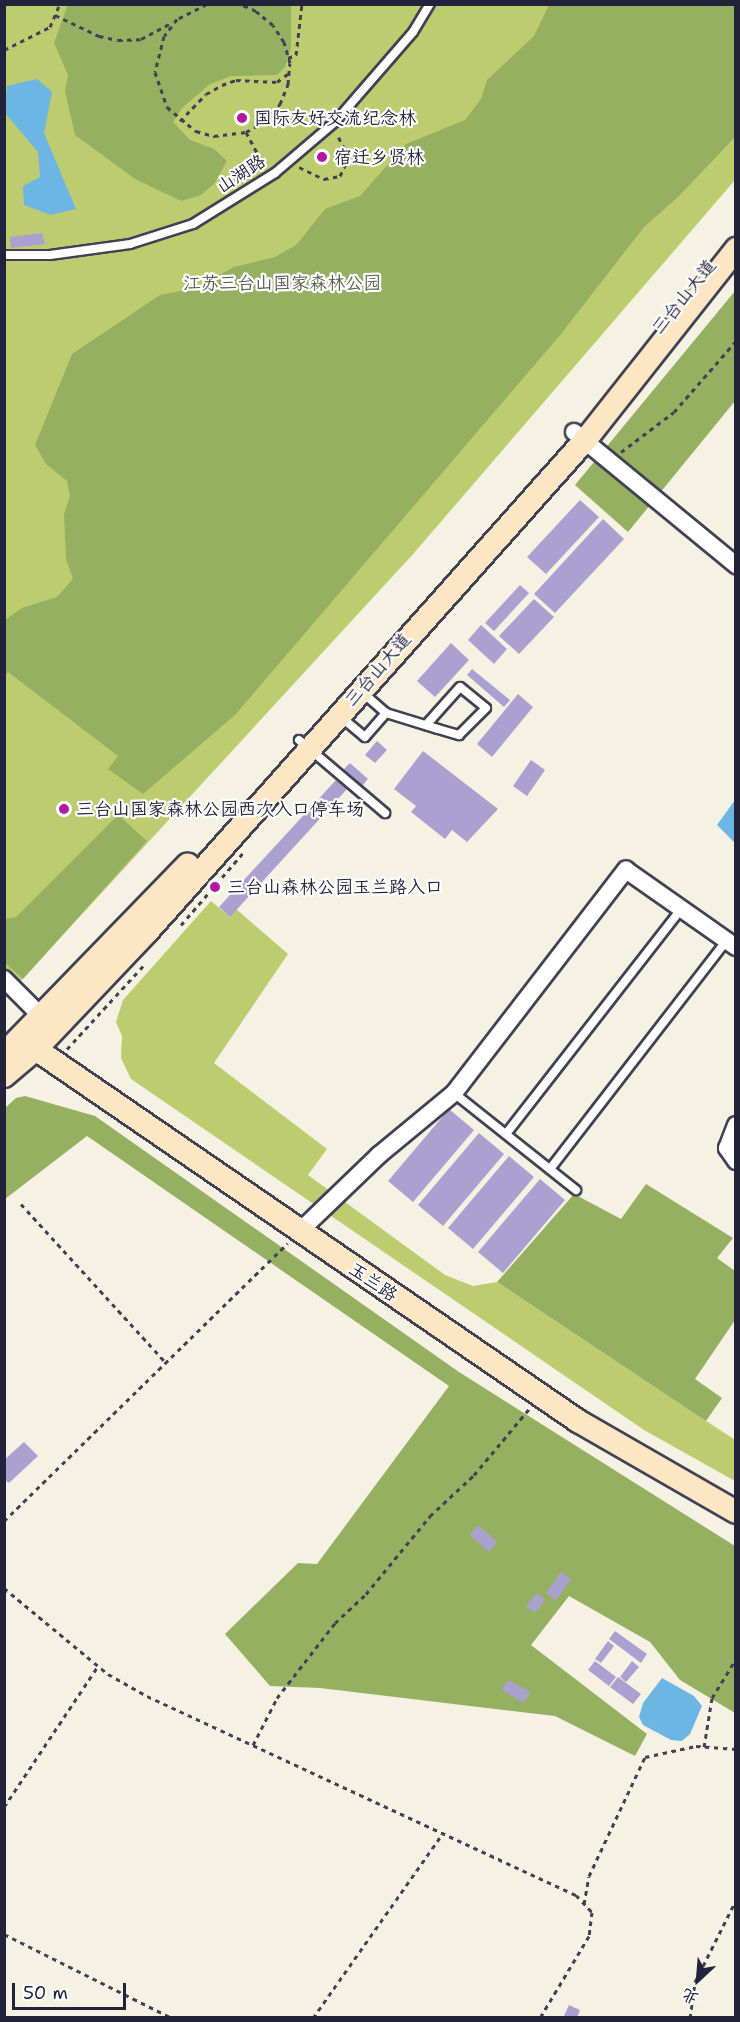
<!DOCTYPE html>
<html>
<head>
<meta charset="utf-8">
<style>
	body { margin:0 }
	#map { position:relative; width:740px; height:2022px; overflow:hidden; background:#f5f2e3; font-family:"Shantell Sans","LXGW WenKai TC",sans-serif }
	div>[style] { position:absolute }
	.green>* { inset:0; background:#bdcc6e }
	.forest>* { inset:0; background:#96b061 }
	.water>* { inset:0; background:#6cb6e4 }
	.building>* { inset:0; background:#aba1d0 }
	.path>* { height:3px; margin-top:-1.5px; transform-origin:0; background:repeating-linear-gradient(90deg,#424154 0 4.5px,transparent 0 9px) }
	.roads { filter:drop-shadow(2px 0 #424154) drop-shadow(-2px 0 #424154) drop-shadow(0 2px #424154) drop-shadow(0 -2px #424154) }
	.lane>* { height:8px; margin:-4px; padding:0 4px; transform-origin:4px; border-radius:4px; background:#fff }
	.street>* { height:16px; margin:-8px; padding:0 8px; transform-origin:8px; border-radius:8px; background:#fff }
	.secondary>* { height:22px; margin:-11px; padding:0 11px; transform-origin:11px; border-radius:11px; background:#fce6c4 }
	.dots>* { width:16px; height:16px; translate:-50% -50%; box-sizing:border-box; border:3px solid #fff; border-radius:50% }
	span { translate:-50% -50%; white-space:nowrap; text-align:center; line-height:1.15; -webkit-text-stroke:4.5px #fff; paint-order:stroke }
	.poi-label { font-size:18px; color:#22223b }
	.left { translate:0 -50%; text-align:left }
	.street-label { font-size:18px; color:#22223b }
	.park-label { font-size:18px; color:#585e4d }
	.frame { position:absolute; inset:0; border:6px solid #22223b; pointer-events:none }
	.north { position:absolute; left:668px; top:1950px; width:60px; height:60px; -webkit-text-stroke:4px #fff; paint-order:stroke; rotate:206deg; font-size:16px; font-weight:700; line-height:24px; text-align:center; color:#22223b }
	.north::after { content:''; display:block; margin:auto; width:21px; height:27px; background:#22223b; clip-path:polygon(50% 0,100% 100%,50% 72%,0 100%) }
	.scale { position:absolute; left:12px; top:1983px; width:114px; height:27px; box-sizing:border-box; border:3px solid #22223b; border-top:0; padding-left:8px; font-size:18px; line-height:21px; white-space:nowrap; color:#22223b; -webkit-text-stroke:4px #fff; paint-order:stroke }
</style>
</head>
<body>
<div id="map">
	<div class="green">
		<div style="clip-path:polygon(5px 5px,735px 5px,735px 180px,414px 553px,5px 998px)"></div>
		<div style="clip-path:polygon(211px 901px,230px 917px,236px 909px,288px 954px,214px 1063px,327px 1149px,308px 1175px,445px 1275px,473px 1286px,497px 1282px,735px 1440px,735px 1481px,644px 1430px,131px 1079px,121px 1058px,122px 1036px,116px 1022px,123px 1000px)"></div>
	</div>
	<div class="forest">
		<div style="clip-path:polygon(68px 4px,291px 5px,291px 47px,285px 67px,277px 75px,231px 76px,210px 84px,182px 108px,173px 122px,190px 140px,214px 149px,227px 161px,214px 184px,201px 195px,181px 201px,135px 179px,75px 135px,65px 91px,68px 75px,54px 43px)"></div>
		<div style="clip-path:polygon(549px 5px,735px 5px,735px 137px,678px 197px,644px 227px,561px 334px,235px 715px,143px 794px,108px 769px,118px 756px,8px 672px,5px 676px,5px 620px,22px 608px,57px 597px,73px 579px,66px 559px,64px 514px,70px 496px,67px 481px,46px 464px,35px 445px,72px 354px,160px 295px,196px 288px,234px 267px,275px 257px,296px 245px,325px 209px,360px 196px,406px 144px,465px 120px,481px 99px,487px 80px,534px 36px)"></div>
		<div style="clip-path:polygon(735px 291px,735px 401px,628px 532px,575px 485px)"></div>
		<div style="clip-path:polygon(118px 815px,147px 841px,23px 979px,5px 963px,5px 919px,16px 917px)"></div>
		<div style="clip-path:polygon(25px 1096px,95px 1116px,459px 1372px,735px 1546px,735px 1713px,680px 1680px,650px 1642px,569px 1596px,531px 1645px,647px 1734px,635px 1756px,555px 1716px,320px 1688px,270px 1686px,225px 1634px,298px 1563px,317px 1564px,449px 1386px,87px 1136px,5px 1199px,5px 1108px,16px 1098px)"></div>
		<div style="clip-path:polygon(646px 1184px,733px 1238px,717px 1258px,735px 1271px,735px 1320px,695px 1379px,722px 1398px,706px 1421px,497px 1282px,574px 1194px,621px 1219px)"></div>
	</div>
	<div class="water">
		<div style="clip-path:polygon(37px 79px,52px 92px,44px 133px,76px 209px,51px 215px,24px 205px,23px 186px,40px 177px,38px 152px,5px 113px,7px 86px)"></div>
		<div style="clip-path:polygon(735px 800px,735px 843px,717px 825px)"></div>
		<div style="clip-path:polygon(662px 1678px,694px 1696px,702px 1706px,690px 1734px,682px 1741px,671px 1740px,643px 1725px,639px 1717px,643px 1703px)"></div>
	</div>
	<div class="building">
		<div style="clip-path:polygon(42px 233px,45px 244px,11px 248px,10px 237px)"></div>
		<div style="clip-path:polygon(580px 500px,599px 517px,546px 574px,527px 557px)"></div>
		<div style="clip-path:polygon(603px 519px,624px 539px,555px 613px,534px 594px)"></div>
		<div style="clip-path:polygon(520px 585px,529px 593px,494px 631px,485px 623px)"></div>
		<div style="clip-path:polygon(534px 599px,554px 617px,519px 654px,499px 636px)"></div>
		<div style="clip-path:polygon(481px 625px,507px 649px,494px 664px,468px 640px)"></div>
		<div style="clip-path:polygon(451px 643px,469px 660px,435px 697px,417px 681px)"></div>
		<div style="clip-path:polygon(472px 669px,510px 700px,504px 707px,467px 675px)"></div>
		<div style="clip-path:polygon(518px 694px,533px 707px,492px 757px,477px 744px)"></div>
		<div style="clip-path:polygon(377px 741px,387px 750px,375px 763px,365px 755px)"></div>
		<div style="clip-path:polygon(423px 751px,498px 809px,467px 842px,452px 830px,445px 839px,411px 812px,416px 806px,394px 789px)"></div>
		<div style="clip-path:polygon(531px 760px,545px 770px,527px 796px,513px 786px)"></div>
		<div style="clip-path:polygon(350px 763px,368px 779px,362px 786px,343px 770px)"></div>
		<div style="clip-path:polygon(336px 780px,347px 789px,230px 917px,219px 907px)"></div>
		<div style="clip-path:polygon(449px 1109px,474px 1130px,413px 1202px,388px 1181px)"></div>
		<div style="clip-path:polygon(479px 1133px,504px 1154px,443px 1226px,418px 1205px)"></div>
		<div style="clip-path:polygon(509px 1156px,534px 1177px,473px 1249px,448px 1228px)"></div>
		<div style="clip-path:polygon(540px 1179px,565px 1200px,503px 1273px,478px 1252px)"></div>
		<div style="clip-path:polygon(24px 1442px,38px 1456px,9px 1483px,4px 1479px,4px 1460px)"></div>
		<div style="clip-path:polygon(478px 1525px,497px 1542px,489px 1552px,470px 1535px)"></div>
		<div style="clip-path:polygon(561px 1572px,571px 1579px,556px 1600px,546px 1593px)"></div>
		<div style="clip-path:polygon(537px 1593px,545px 1600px,535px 1613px,526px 1606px)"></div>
		<div style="clip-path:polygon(615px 1631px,647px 1654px,641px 1663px,609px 1639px)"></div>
		<div style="clip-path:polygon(608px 1641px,614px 1646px,601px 1663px,595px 1659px)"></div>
		<div style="clip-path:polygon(595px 1661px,616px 1677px,609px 1686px,588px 1670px)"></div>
		<div style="clip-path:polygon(632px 1661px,639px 1667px,626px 1682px,620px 1677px)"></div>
		<div style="clip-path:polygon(618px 1677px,641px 1694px,633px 1704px,610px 1687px)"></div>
		<div style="clip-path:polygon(508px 1680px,530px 1692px,524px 1703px,502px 1690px)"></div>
		<div style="clip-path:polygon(569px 2005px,580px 2010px,577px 2018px,563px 2018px)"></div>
	</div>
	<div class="path">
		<div style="left:207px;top:4px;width:34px;rotate:153deg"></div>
		<div style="left:177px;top:19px;width:21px;rotate:127deg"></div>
		<div style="left:164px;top:36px;width:37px;rotate:104deg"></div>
		<div style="left:155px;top:72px;width:37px;rotate:71deg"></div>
		<div style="left:167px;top:107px;width:38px;rotate:40deg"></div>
		<div style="left:196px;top:131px;width:19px;rotate:16deg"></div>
		<div style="left:214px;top:136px;width:32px;rotate:-7deg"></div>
		<div style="left:246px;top:132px;width:24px;rotate:-30deg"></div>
		<div style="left:267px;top:120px;width:21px;rotate:-51deg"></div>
		<div style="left:280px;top:104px;width:22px;rotate:-68deg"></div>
		<div style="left:288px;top:84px;width:21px;rotate:-85deg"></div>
		<div style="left:290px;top:63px;width:22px;rotate:-106deg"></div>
		<div style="left:284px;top:42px;width:20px;rotate:-123deg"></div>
		<div style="left:273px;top:25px;width:22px;rotate:-141deg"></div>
		<div style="left:256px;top:11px;width:17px;rotate:-156deg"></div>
		<div style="left:55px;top:15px;width:49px;rotate:25.5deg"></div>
		<div style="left:99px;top:36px;width:19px;rotate:12deg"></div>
		<div style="left:118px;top:40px;width:23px;rotate:-2deg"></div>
		<div style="left:141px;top:39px;width:36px;rotate:-28deg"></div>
		<div style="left:4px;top:50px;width:51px;rotate:-26.6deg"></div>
		<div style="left:50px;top:27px;width:25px;rotate:-67deg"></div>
		<div style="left:288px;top:58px;width:9px;rotate:-21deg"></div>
		<div style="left:296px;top:55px;width:51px;rotate:-83.3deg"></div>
		<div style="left:180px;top:121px;width:37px;rotate:-46deg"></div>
		<div style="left:206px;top:94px;width:18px;rotate:-29deg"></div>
		<div style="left:222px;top:85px;width:15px;rotate:-20deg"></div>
		<div style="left:236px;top:80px;width:41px;rotate:2.8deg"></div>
		<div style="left:277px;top:82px;width:15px;rotate:-37deg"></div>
		<div style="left:246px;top:132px;width:40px;rotate:62deg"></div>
		<div style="left:299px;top:167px;width:28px;rotate:26deg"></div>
		<div style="left:324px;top:179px;width:16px;rotate:-11deg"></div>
		<div style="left:340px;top:176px;width:21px;rotate:-65deg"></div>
		<div style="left:349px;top:157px;width:26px;rotate:-118deg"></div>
		<div style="left:621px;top:452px;width:66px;rotate:-37deg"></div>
		<div style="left:674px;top:412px;width:94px;rotate:-48.9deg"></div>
		<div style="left:181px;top:925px;width:95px;rotate:-49.3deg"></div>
		<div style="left:67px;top:1049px;width:114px;rotate:-47.5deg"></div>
		<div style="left:21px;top:1204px;width:215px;rotate:47.6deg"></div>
		<div style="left:4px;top:1521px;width:397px;rotate:-44.4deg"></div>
		<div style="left:4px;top:1588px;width:135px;rotate:39.6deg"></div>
		<div style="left:108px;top:1674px;width:45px;rotate:29.4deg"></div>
		<div style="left:147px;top:1696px;width:473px;rotate:24.9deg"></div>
		<div style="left:576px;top:1895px;width:23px;rotate:47deg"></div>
		<div style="left:592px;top:1912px;width:24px;rotate:97deg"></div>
		<div style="left:589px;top:1936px;width:96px;rotate:120.9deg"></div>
		<div style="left:253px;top:1745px;width:53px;rotate:-62.9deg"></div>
		<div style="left:277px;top:1698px;width:95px;rotate:-52.3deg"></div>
		<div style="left:335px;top:1623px;width:42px;rotate:-43.1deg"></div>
		<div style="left:366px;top:1594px;width:101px;rotate:-50.6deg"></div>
		<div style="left:430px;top:1516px;width:60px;rotate:-43deg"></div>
		<div style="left:474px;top:1475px;width:86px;rotate:-50.2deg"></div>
		<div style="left:704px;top:1747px;width:50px;rotate:-80.7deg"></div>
		<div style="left:712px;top:1698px;width:46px;rotate:-58.4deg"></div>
		<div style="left:4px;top:1807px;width:169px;rotate:-56.3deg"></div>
		<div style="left:584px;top:1904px;width:28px;rotate:-80deg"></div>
		<div style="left:589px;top:1876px;width:132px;rotate:-64.8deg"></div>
		<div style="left:645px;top:1757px;width:52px;rotate:-12.2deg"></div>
		<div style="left:696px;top:1746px;width:40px;rotate:4.3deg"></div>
		<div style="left:4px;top:1934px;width:188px;rotate:26.6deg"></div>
		<div style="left:313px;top:2018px;width:226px;rotate:-54.9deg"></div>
		<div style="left:690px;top:2018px;width:36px;rotate:-82deg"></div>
		<div style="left:695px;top:1982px;width:92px;rotate:-63.4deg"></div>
	</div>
	<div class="roads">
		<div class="lane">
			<div style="left:4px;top:255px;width:46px"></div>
			<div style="left:50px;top:255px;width:81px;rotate:-7.8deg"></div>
			<div style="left:130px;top:244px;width:66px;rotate:-17.6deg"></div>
			<div style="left:193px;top:224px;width:97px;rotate:-31.9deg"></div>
			<div style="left:275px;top:173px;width:79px;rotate:-40.4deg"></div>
			<div style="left:335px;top:122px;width:119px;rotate:-49.1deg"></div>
			<div style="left:413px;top:32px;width:33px;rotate:-59deg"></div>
			<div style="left:386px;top:713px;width:54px;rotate:17.1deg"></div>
			<div style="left:438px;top:729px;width:22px;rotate:16deg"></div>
			<div style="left:459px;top:735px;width:38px;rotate:-45deg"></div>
			<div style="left:486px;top:708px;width:33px;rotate:-141deg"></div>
			<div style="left:460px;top:687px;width:51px;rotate:131.8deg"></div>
			<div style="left:341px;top:717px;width:31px;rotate:40deg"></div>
			<div style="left:365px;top:737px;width:32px;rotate:-49deg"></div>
			<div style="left:386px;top:713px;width:30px;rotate:-139deg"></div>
			<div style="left:299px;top:740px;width:113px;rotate:40.3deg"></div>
			<div style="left:454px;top:1093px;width:156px;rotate:38.5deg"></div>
			<div style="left:506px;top:1134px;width:285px;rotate:-52.1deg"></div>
			<div style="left:550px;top:1169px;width:288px;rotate:-52.3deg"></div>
		</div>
		<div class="street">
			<div style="left:574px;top:432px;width:210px;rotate:39.4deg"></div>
			<div style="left:4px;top:979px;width:52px;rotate:45deg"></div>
			<div style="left:736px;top:1125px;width:25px;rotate:111deg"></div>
			<div style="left:727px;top:1148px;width:16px;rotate:55deg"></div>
			<div style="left:299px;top:1232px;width:111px;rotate:-43.9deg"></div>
			<div style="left:379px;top:1155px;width:97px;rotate:-39.6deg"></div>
			<div style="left:454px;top:1093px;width:282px;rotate:-52.4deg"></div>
			<div style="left:626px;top:870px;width:134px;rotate:35deg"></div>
		</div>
		<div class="secondary">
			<div style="left:24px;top:1041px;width:672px;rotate:34.45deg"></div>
			<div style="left:578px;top:1421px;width:182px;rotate:29.9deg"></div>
			<div style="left:4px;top:1054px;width:264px;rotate:-45.9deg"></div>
			<div style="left:4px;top:1076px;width:42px;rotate:-40.2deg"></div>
			<div style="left:36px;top:1049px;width:161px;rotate:-46.5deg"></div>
			<div style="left:147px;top:932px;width:662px;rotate:-48.31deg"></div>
			<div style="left:587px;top:438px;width:241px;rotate:-51.7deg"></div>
		</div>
	</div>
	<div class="dots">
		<div style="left:242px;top:118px;background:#b5179e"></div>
		<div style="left:322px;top:157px;background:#b5179e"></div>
		<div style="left:64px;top:809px;background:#b5179e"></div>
		<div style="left:215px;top:887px;background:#b5179e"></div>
	</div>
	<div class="poi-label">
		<span class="left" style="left:254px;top:118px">国际友好交流纪念林</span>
		<span class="left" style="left:334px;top:157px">宿迁乡贤林</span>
		<span class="left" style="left:76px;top:809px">三台山国家森林公园西次入口停车场</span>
		<span class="left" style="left:227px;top:887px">三台山森林公园玉兰路入口</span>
	</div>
	<div class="street-label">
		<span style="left:241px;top:174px;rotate:-33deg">山湖路</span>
		<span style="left:684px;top:297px;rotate:-51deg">三台山大道</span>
		<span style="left:378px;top:670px;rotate:-49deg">三台山大道</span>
		<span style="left:373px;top:1282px;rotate:34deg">玉兰路</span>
	</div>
	<div class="park-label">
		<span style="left:282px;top:283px">江苏三台山国家森林公园</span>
	</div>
	<div class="frame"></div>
	<div class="north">北</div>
	<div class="scale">50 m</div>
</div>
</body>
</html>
